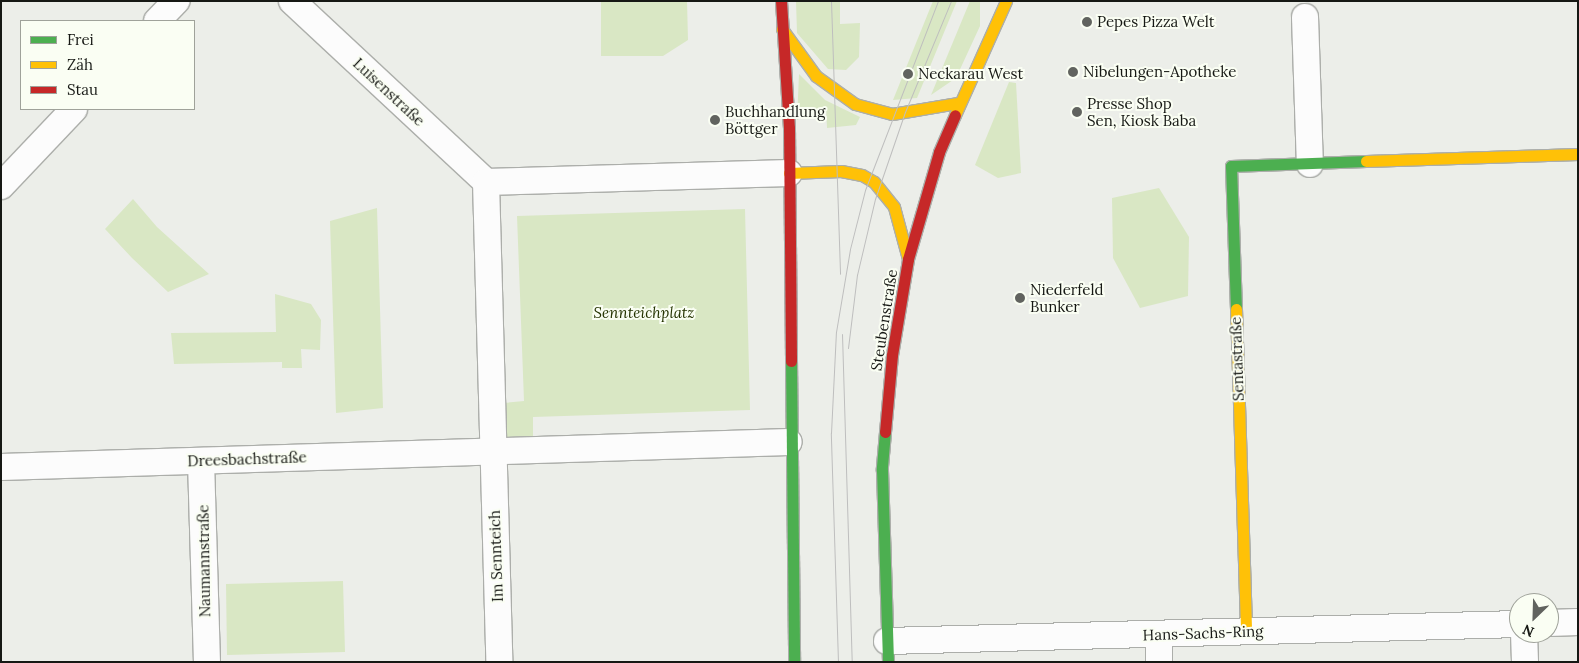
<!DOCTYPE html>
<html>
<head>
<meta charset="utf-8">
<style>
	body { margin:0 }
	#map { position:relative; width:1579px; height:663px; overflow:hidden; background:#eceee9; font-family:Lora,serif }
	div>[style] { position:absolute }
	.green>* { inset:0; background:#d9e7c4 }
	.roads { filter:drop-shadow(1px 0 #acaeaa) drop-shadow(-1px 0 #acaeaa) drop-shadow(0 1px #acaeaa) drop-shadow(0 -1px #acaeaa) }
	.street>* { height:26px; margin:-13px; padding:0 13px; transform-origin:13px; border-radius:13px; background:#fcfcfc }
	.fast>* { height:11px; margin:-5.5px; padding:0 5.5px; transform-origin:5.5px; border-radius:5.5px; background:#4caf50 }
	.slow>* { height:11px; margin:-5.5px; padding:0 5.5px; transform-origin:5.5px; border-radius:5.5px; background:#ffc107 }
	.jam>* { height:11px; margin:-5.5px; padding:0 5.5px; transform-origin:5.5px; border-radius:5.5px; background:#c62828 }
	.tram>* { height:1px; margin:-0.5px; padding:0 0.5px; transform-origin:0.5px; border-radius:0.5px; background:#bebebe }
	.dots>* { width:14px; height:14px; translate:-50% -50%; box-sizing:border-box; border:2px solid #fafef3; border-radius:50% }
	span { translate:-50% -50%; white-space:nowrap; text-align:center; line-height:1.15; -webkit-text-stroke:4px #fafef3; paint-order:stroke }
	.poi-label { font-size:15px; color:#161814 }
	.left { translate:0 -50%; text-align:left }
	.street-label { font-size:15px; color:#161814 }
	.park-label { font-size:15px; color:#243300; font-style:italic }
	.frame { position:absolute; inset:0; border:2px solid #161814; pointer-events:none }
	.legend { position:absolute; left:20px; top:20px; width:175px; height:90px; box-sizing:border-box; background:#fafef3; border:1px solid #9fa29a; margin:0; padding:6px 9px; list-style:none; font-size:15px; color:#161814 }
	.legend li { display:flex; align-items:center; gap:10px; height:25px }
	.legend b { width:25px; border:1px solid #9fa29a }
	.north { position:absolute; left:1509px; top:593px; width:50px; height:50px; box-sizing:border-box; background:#fafef3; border:1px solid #9fa29a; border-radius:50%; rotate:204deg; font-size:14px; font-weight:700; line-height:20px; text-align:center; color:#161814 }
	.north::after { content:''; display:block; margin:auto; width:18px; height:22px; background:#61635f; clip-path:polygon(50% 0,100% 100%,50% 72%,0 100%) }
</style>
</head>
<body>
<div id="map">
	<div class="green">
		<div style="clip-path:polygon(601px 1px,687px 1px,688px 40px,663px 56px,601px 56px)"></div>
		<div style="clip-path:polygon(796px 1px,840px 1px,840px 24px,860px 23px,859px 57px,846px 70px,828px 69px,797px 33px)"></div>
		<div style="clip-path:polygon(933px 1px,957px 1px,917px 98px,893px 100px)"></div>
		<div style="clip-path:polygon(970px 1px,980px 1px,980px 26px,956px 78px,931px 95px)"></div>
		<div style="clip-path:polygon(799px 74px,825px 100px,860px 117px,856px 125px,827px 128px,826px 106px,797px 120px)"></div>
		<div style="clip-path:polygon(1009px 82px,1016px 83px,1021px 173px,998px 178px,975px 165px)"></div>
		<div style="clip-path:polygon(1159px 188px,1189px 237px,1188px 296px,1140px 308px,1113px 258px,1112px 198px)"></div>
		<div style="clip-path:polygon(133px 199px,157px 227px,209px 274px,168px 292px,132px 258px,105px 229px)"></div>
		<div style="clip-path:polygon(377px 208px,383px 408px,336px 413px,330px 221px)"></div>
		<div style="clip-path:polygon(745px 209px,750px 410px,533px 417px,533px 437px,505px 438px,504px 403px,524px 401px,517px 216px)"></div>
		<div style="clip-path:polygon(275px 294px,311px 304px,321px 320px,320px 350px,301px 349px,302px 368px,282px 368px,282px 362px,174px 364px,171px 333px,276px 332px)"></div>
		<div style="clip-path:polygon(343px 581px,345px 652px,227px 655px,226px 584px)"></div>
	</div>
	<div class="roads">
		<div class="street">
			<div style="left:292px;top:1px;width:265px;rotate:43deg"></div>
			<div style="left:1305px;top:17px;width:147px;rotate:88.1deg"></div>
			<div style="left:157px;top:21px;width:28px;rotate:-46deg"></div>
			<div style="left:486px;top:182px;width:480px;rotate:88.4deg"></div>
			<div style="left:486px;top:182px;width:303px;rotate:-1.7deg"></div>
			<div style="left:1px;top:186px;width:106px;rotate:-46.5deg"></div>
			<div style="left:201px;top:461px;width:201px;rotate:88.3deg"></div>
			<div style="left:1px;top:467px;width:788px;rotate:-1.82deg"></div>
			<div style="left:1549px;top:623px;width:29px;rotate:-2deg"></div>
			<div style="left:1524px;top:633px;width:29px;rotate:88deg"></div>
			<div style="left:1159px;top:635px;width:27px;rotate:90deg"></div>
			<div style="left:887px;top:641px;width:632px;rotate:-1.54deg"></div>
		</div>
		<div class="fast">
			<div style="left:1236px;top:309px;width:143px;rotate:-92deg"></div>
			<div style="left:1231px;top:166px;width:135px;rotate:-2.1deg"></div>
			<div style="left:791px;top:361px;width:301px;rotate:89.4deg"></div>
			<div style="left:885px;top:432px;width:38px;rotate:95deg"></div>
			<div style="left:882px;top:470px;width:192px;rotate:88.2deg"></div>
		</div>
		<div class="slow">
			<div style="left:782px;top:29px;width:58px;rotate:54.1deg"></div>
			<div style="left:816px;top:76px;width:48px;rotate:35.7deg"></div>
			<div style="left:855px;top:104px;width:38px;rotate:15deg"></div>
			<div style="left:892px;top:114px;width:67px;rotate:-9.5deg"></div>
			<div style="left:955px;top:115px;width:125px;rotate:-65.9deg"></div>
			<div style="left:1366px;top:161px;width:212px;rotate:-1.9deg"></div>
			<div style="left:789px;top:173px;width:52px;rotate:-2.2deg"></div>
			<div style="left:841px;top:171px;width:21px;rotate:11deg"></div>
			<div style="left:862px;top:175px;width:14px;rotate:30deg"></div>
			<div style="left:874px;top:182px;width:32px;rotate:51deg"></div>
			<div style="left:894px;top:207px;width:54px;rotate:74.9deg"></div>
			<div style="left:1236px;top:309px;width:323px;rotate:88.2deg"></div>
		</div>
		<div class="jam">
			<div style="left:781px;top:1px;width:127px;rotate:86.4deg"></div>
			<div style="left:789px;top:128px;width:233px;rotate:89.5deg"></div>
			<div style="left:885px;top:432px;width:77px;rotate:-84.8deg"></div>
			<div style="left:892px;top:355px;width:97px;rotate:-80.5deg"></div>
			<div style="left:908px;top:259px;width:111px;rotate:-73.8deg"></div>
			<div style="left:939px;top:152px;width:40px;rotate:-66.6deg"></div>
		</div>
	</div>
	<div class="tram">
		<div style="left:831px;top:1px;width:273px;rotate:88.1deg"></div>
		<div style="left:842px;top:334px;width:328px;rotate:88.3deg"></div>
		<div style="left:848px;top:348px;width:74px;rotate:-83deg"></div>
		<div style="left:857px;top:275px;width:78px;rotate:-76.7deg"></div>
		<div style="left:875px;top:199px;width:92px;rotate:-71deg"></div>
		<div style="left:905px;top:112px;width:120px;rotate:-67.5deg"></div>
		<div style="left:838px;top:662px;width:229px;rotate:-91.8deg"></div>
		<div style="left:831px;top:433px;width:101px;rotate:-87.2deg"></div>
		<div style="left:836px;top:332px;width:84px;rotate:-80.4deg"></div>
		<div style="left:850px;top:249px;width:61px;rotate:-75.7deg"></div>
		<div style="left:865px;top:190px;width:203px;rotate:-68.9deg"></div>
	</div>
	<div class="dots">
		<div style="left:1087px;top:22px;background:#61635f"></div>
		<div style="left:1073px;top:72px;background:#61635f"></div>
		<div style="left:908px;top:74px;background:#61635f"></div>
		<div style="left:1077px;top:112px;background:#61635f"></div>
		<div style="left:715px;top:120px;background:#61635f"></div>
		<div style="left:1020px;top:298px;background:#61635f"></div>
	</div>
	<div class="poi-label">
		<span class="left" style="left:1097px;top:22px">Pepes Pizza Welt</span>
		<span class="left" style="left:1083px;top:72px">Nibelungen-Apotheke</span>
		<span class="left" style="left:918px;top:74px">Neckarau West</span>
		<span class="left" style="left:1087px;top:112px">Presse Shop<br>Sen, Kiosk Baba</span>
		<span class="left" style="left:725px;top:120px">Buchhandlung<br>Böttger</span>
		<span class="left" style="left:1030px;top:298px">Niederfeld<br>Bunker</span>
	</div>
	<div class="street-label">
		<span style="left:389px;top:92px;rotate:43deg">Luisenstraße</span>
		<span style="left:884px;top:320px;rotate:-81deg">Steubenstraße</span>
		<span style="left:1237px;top:359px;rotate:-92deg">Sentastraße</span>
		<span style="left:247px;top:459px;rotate:-2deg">Dreesbachstraße</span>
		<span style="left:496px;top:556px;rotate:-92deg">Im Sennteich</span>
		<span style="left:204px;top:561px;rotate:-91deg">Naumannstraße</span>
		<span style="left:1203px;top:633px;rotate:-2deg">Hans-Sachs-Ring</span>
	</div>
	<div class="park-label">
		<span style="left:644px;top:313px">Sennteichplatz</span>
	</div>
	<div class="frame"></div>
	<ul class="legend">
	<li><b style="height:6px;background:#4caf50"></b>Frei</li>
	<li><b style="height:6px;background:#ffc107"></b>Zäh</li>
	<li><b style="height:6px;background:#c62828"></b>Stau</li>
	</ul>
	<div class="north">N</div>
</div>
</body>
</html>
